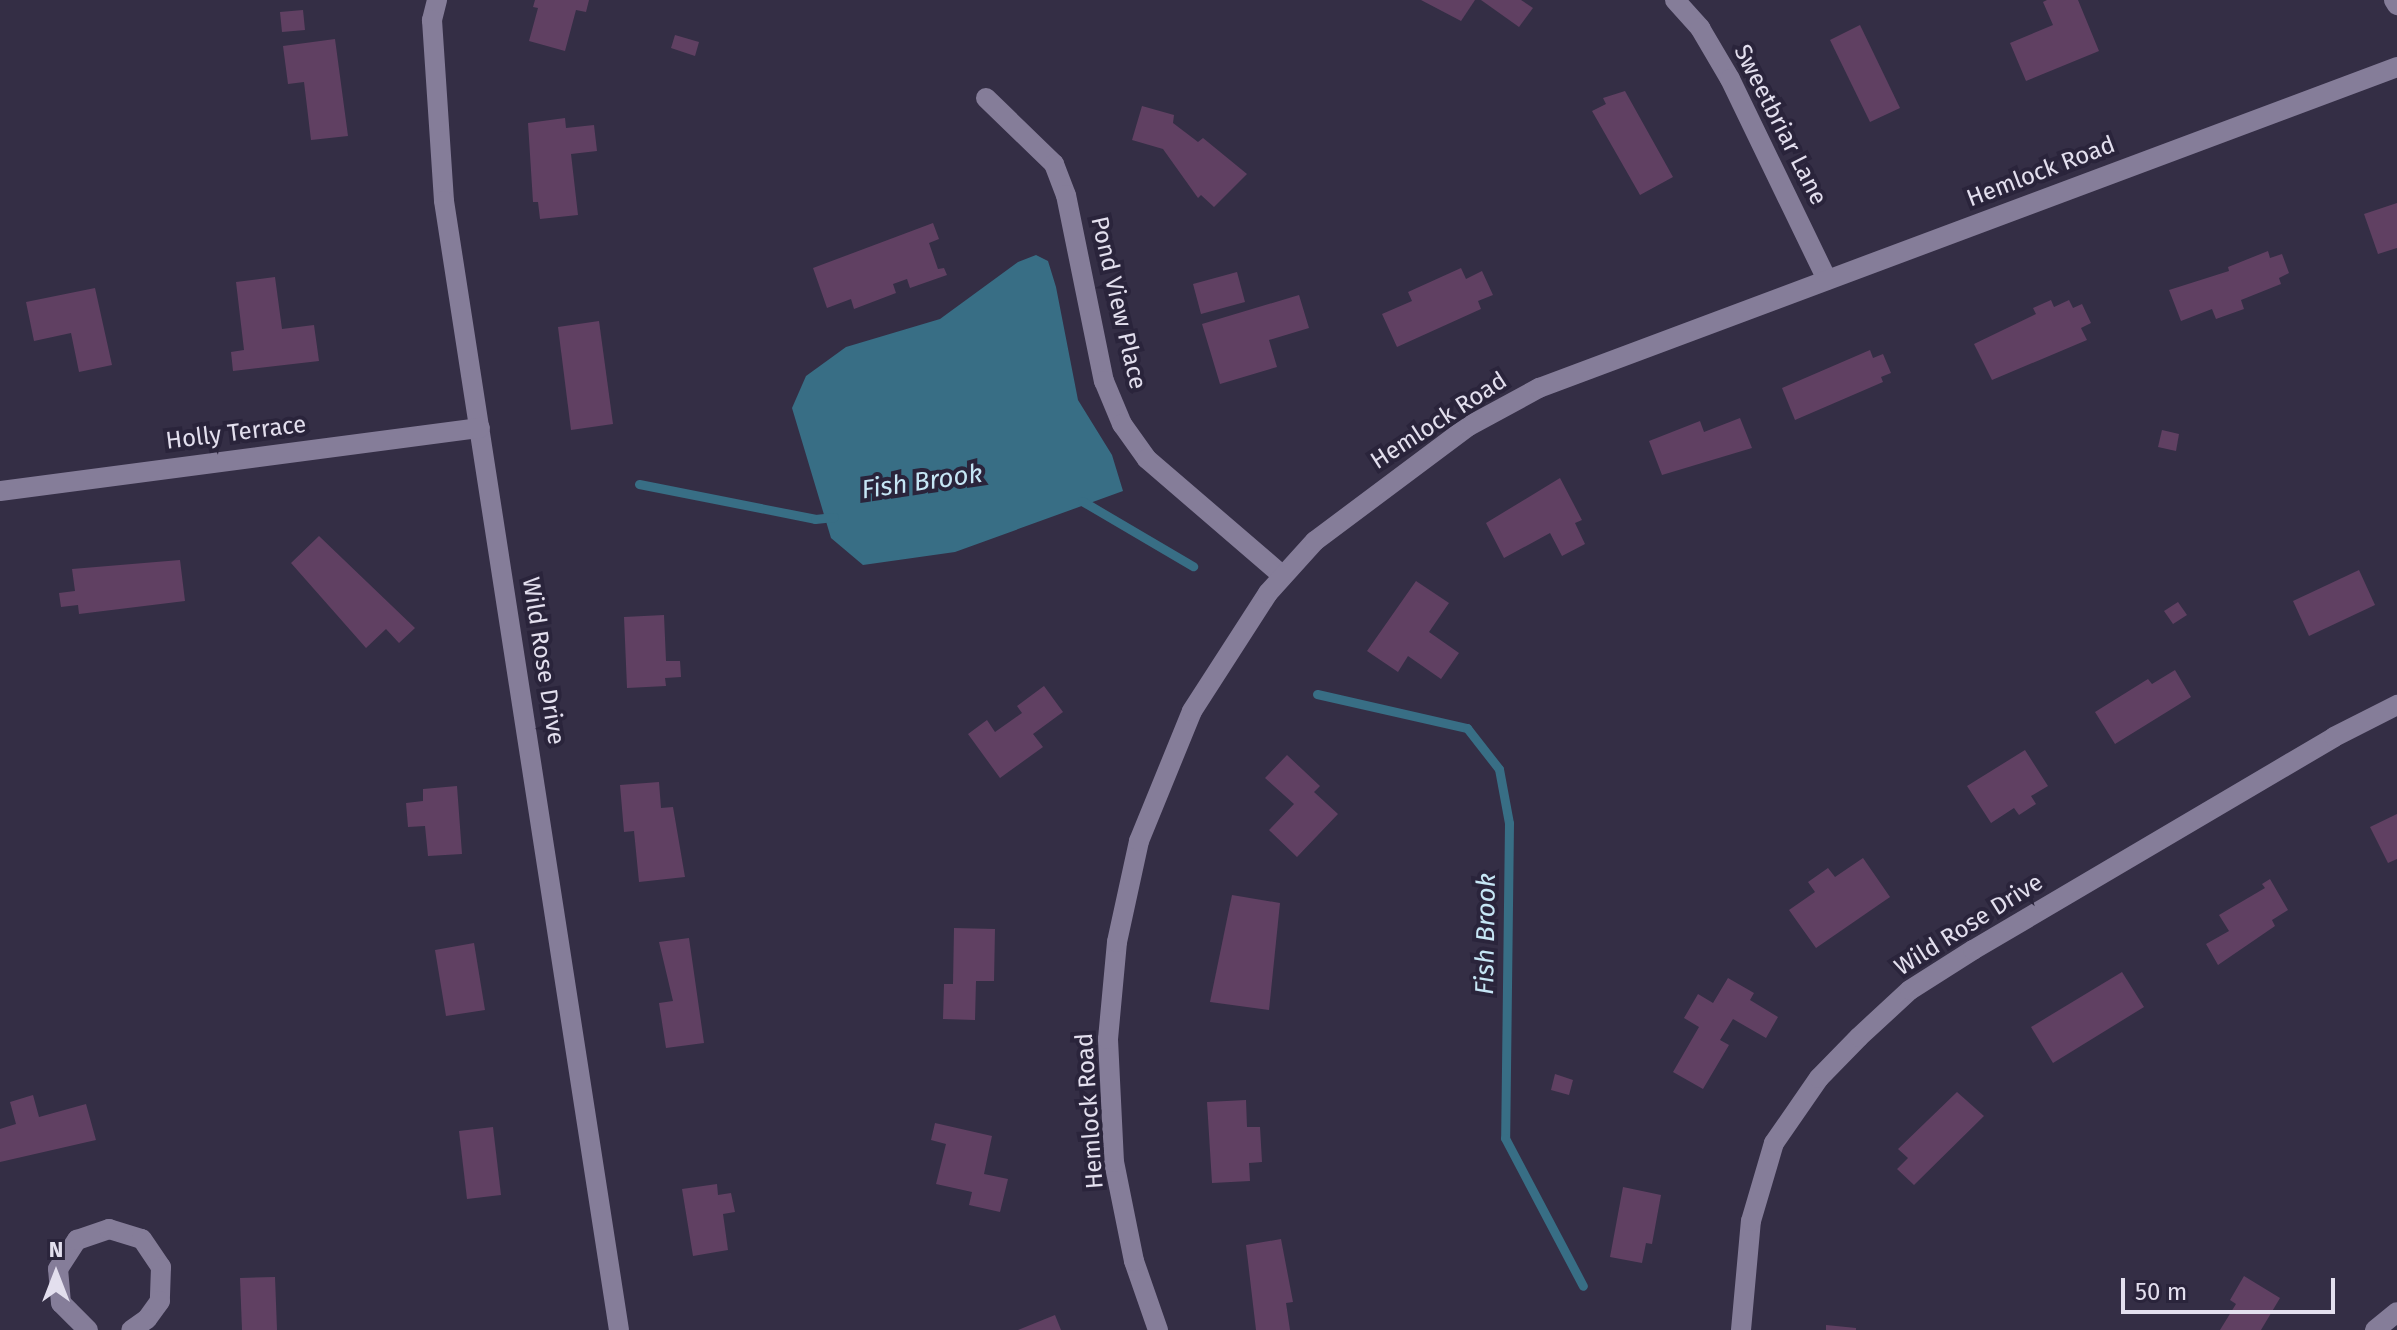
<!DOCTYPE html>
<html>
<head>
<meta charset="utf-8">
<style>
	body { margin:0 }
	#map { position:relative; width:2397px; height:1330px; overflow:hidden; background:#342e45; font-family:"Fira Sans",sans-serif }
	div>[style] { position:absolute }
	.water>* { inset:0; background:#386e85 }
	.stream>* { height:9px; margin:-4.5px; padding:0 4.5px; transform-origin:4.5px; border-radius:4.5px; background:#386e85 }
	.building>* { inset:0; background:#604062 }
	.street>* { height:20px; margin:-10px; padding:0 10px; transform-origin:10px; border-radius:10px; background:#857d99 }
	span { translate:-50% -50%; white-space:nowrap; text-align:center; line-height:1.15; -webkit-text-stroke:8px #2a243b; paint-order:stroke }
	.street-label { font-size:24px; color:#e3dfee }
	.water-label { font-size:26px; color:#c6e6f5; font-style:italic }
	.north { position:absolute; left:16px; top:1234px; width:80px; height:80px; -webkit-text-stroke:6px #2a243b; paint-order:stroke; rotate:0deg; font-size:22px; font-weight:700; line-height:32px; text-align:center; color:#e3dfee }
	.north::after { content:''; display:block; margin:auto; width:28px; height:36px; background:#e3dfee; clip-path:polygon(50% 0,100% 100%,50% 72%,0 100%) }
	.scale { position:absolute; left:2121px; top:1278px; width:214px; height:36px; box-sizing:border-box; border:4px solid #e3dfee; border-top:0; padding-left:10px; font-size:24px; line-height:28px; white-space:nowrap; color:#e3dfee; -webkit-text-stroke:6px #2a243b; paint-order:stroke }
</style>
</head>
<body>
<div id="map">
	<div class="water">
		<div style="clip-path:polygon(1036px 255px,1048px 261px,1056px 287px,1078px 400px,1112px 455px,1123px 491px,955px 552px,863px 565px,831px 538px,792px 408px,806px 376px,846px 347px,940px 319px,1018px 262px)"></div>
	</div>
	<div class="stream">
		<div style="left:639px;top:484px;width:179px;rotate:11.2deg"></div>
		<div style="left:815px;top:519px;width:19px;rotate:-6deg"></div>
		<div style="left:1082px;top:501px;width:129px;rotate:30.4deg"></div>
		<div style="left:1317px;top:694px;width:154px;rotate:12.8deg"></div>
		<div style="left:1467px;top:728px;width:52px;rotate:52deg"></div>
		<div style="left:1499px;top:769px;width:55px;rotate:79.5deg"></div>
		<div style="left:1509px;top:823px;width:315px;rotate:90.7deg"></div>
		<div style="left:1505px;top:1138px;width:167px;rotate:62.2deg"></div>
	</div>
	<div class="building">
		<div style="clip-path:polygon(535px 0,589px 0,586px 12px,576px 10px,565px 51px,529px 41px,538px 8px,533px 7px)"></div>
		<div style="clip-path:polygon(1421px 0,1475px 0,1461px 21px)"></div>
		<div style="clip-path:polygon(1481px 0,1521px 0,1533px 8px,1519px 27px)"></div>
		<div style="clip-path:polygon(2047px 0,2078px 0,2099px 51px,2026px 81px,2010px 43px,2053px 25px,2043px 2px)"></div>
		<div style="clip-path:polygon(303px 10px,305px 30px,282px 32px,280px 12px)"></div>
		<div style="clip-path:polygon(1860px 25px,1900px 108px,1870px 122px,1830px 40px)"></div>
		<div style="clip-path:polygon(675px 35px,699px 42px,695px 56px,671px 48px)"></div>
		<div style="clip-path:polygon(335px 39px,348px 136px,311px 140px,304px 82px,288px 84px,283px 46px)"></div>
		<div style="clip-path:polygon(1625px 91px,1673px 177px,1640px 195px,1592px 111px,1606px 104px,1603px 98px)"></div>
		<div style="clip-path:polygon(1142px 106px,1174px 115px,1173px 123px,1198px 142px,1203px 138px,1247px 174px,1214px 207px,1201px 195px,1198px 198px,1163px 149px,1132px 140px)"></div>
		<div style="clip-path:polygon(565px 118px,566px 128px,594px 125px,597px 151px,571px 154px,578px 215px,540px 219px,538px 202px,533px 202px,528px 123px)"></div>
		<div style="clip-path:polygon(2397px 203px,2397px 248px,2378px 254px,2364px 214px)"></div>
		<div style="clip-path:polygon(933px 223px,939px 239px,929px 243px,938px 269px,944px 268px,947px 275px,910px 288px,907px 279px,893px 284px,896px 293px,854px 309px,851px 299px,827px 308px,813px 268px)"></div>
		<div style="clip-path:polygon(2268px 251px,2270px 258px,2282px 254px,2289px 273px,2279px 278px,2281px 284px,2241px 300px,2244px 309px,2216px 319px,2212px 309px,2181px 321px,2169px 290px,2229px 271px,2228px 267px)"></div>
		<div style="clip-path:polygon(1461px 268px,1466px 279px,1482px 271px,1493px 295px,1478px 301px,1481px 309px,1397px 347px,1382px 314px,1412px 301px,1408px 292px)"></div>
		<div style="clip-path:polygon(1237px 272px,1245px 302px,1201px 314px,1193px 284px)"></div>
		<div style="clip-path:polygon(275px 277px,282px 329px,314px 325px,319px 361px,233px 371px,231px 352px,244px 350px,236px 282px)"></div>
		<div style="clip-path:polygon(95px 288px,112px 365px,79px 372px,71px 333px,34px 341px,26px 302px)"></div>
		<div style="clip-path:polygon(1299px 295px,1309px 328px,1269px 340px,1277px 367px,1220px 384px,1202px 324px)"></div>
		<div style="clip-path:polygon(2051px 300px,2054px 307px,2069px 300px,2073px 308px,2082px 304px,2091px 323px,2081px 328px,2087px 340px,1992px 380px,1974px 344px,2036px 314px,2033px 308px)"></div>
		<div style="clip-path:polygon(599px 321px,613px 424px,571px 430px,558px 327px)"></div>
		<div style="clip-path:polygon(1870px 350px,1873px 358px,1883px 354px,1891px 373px,1881px 377px,1883px 382px,1795px 420px,1782px 388px)"></div>
		<div style="clip-path:polygon(1740px 418px,1752px 448px,1662px 475px,1649px 441px,1700px 421px,1704px 432px)"></div>
		<div style="clip-path:polygon(2162px 430px,2179px 434px,2176px 451px,2158px 447px)"></div>
		<div style="clip-path:polygon(1560px 478px,1582px 520px,1575px 523px,1585px 544px,1562px 556px,1550px 533px,1504px 558px,1486px 523px)"></div>
		<div style="clip-path:polygon(319px 536px,415px 628px,399px 643px,386px 629px,366px 648px,291px 563px)"></div>
		<div style="clip-path:polygon(180px 560px,185px 601px,79px 614px,78px 605px,61px 607px,59px 593px,75px 591px,72px 569px)"></div>
		<div style="clip-path:polygon(2359px 570px,2375px 605px,2309px 636px,2293px 601px)"></div>
		<div style="clip-path:polygon(1416px 581px,1449px 603px,1429px 632px,1459px 653px,1441px 679px,1408px 656px,1398px 672px,1367px 651px)"></div>
		<div style="clip-path:polygon(2178px 602px,2187px 615px,2173px 624px,2164px 611px)"></div>
		<div style="clip-path:polygon(664px 615px,666px 661px,680px 661px,681px 677px,665px 678px,666px 686px,627px 688px,624px 617px)"></div>
		<div style="clip-path:polygon(2175px 670px,2191px 697px,2115px 744px,2095px 712px,2148px 679px,2152px 684px)"></div>
		<div style="clip-path:polygon(1044px 686px,1063px 712px,1033px 734px,1043px 747px,1000px 778px,968px 734px,987px 720px,995px 732px,1022px 713px,1017px 706px)"></div>
		<div style="clip-path:polygon(2025px 750px,2048px 786px,2031px 796px,2036px 804px,2019px 815px,2014px 808px,1991px 823px,1967px 786px)"></div>
		<div style="clip-path:polygon(1287px 755px,1320px 786px,1314px 792px,1338px 814px,1297px 857px,1269px 830px,1294px 804px,1265px 778px)"></div>
		<div style="clip-path:polygon(659px 782px,661px 808px,673px 807px,685px 877px,639px 882px,634px 831px,624px 832px,620px 785px)"></div>
		<div style="clip-path:polygon(457px 786px,462px 854px,428px 856px,425px 826px,408px 827px,406px 803px,423px 801px,423px 789px)"></div>
		<div style="clip-path:polygon(2397px 814px,2397px 859px,2388px 863px,2370px 827px)"></div>
		<div style="clip-path:polygon(1863px 858px,1890px 897px,1816px 948px,1789px 910px,1815px 892px,1808px 882px,1828px 868px,1835px 877px)"></div>
		<div style="clip-path:polygon(2270px 879px,2288px 910px,2272px 920px,2275px 926px,2218px 965px,2206px 944px,2229px 931px,2219px 915px,2265px 888px,2262px 884px)"></div>
		<div style="clip-path:polygon(1232px 895px,1280px 903px,1269px 1010px,1210px 1002px)"></div>
		<div style="clip-path:polygon(954px 928px,995px 929px,994px 981px,976px 981px,975px 1020px,943px 1019px,944px 984px,953px 984px)"></div>
		<div style="clip-path:polygon(689px 938px,704px 1043px,666px 1048px,659px 1003px,673px 1001px,659px 942px)"></div>
		<div style="clip-path:polygon(474px 943px,485px 1010px,446px 1016px,435px 950px)"></div>
		<div style="clip-path:polygon(2122px 972px,2144px 1007px,2053px 1063px,2031px 1027px)"></div>
		<div style="clip-path:polygon(1728px 978px,1754px 993px,1750px 1000px,1778px 1017px,1766px 1038px,1733px 1019px,1720px 1040px,1729px 1045px,1703px 1089px,1673px 1072px,1699px 1027px,1684px 1018px,1698px 994px,1713px 1003px)"></div>
		<div style="clip-path:polygon(1555px 1074px,1573px 1080px,1569px 1095px,1551px 1090px)"></div>
		<div style="clip-path:polygon(1957px 1092px,1984px 1116px,1914px 1185px,1897px 1169px,1908px 1158px,1898px 1149px)"></div>
		<div style="clip-path:polygon(33px 1095px,39px 1117px,86px 1104px,96px 1140px,0 1162px,0 1129px,16px 1124px,10px 1102px)"></div>
		<div style="clip-path:polygon(1246px 1100px,1247px 1127px,1260px 1127px,1262px 1162px,1249px 1163px,1250px 1181px,1212px 1183px,1207px 1102px)"></div>
		<div style="clip-path:polygon(935px 1123px,992px 1136px,984px 1174px,1008px 1179px,1000px 1212px,969px 1205px,972px 1192px,936px 1184px,946px 1144px,931px 1140px)"></div>
		<div style="clip-path:polygon(493px 1127px,501px 1195px,467px 1199px,459px 1131px)"></div>
		<div style="clip-path:polygon(717px 1184px,718px 1195px,731px 1193px,735px 1212px,723px 1214px,728px 1250px,693px 1256px,682px 1189px)"></div>
		<div style="clip-path:polygon(1623px 1187px,1661px 1195px,1652px 1244px,1646px 1243px,1642px 1263px,1610px 1257px)"></div>
		<div style="clip-path:polygon(1281px 1239px,1293px 1302px,1286px 1303px,1290px 1330px,1256px 1330px,1246px 1245px)"></div>
		<div style="clip-path:polygon(2244px 1276px,2280px 1298px,2261px 1330px,2220px 1330px,2236px 1304px,2230px 1300px)"></div>
		<div style="clip-path:polygon(275px 1277px,277px 1330px,242px 1330px,240px 1278px)"></div>
		<div style="clip-path:polygon(1055px 1315px,1061px 1330px,1018px 1330px)"></div>
		<div style="clip-path:polygon(1826px 1325px,1856px 1328px,1856px 1330px,1826px 1330px)"></div>
	</div>
	<div class="street">
		<div style="left:437px;top:0;width:21px;rotate:104deg"></div>
		<div style="left:432px;top:20px;width:181px;rotate:86.2deg"></div>
		<div style="left:444px;top:201px;width:1142px;rotate:81.19deg"></div>
		<div style="left:1675px;top:0;width:38px;rotate:48deg"></div>
		<div style="left:1700px;top:28px;width:59px;rotate:59.5deg"></div>
		<div style="left:1730px;top:79px;width:223px;rotate:64.2deg"></div>
		<div style="left:2394px;top:0;width:6px;rotate:59deg"></div>
		<div style="left:986px;top:98px;width:95px;rotate:44.1deg"></div>
		<div style="left:1054px;top:164px;width:33px;rotate:69deg"></div>
		<div style="left:1066px;top:195px;width:190px;rotate:78.5deg"></div>
		<div style="left:1104px;top:381px;width:47px;rotate:67.3deg"></div>
		<div style="left:1122px;top:424px;width:43px;rotate:54.5deg"></div>
		<div style="left:1147px;top:459px;width:179px;rotate:40.7deg"></div>
		<div style="left:0;top:491px;width:484px;rotate:-7.5deg"></div>
		<div style="left:88px;top:1330px;width:38px;rotate:-135deg"></div>
		<div style="left:61px;top:1303px;width:34px;rotate:-95deg"></div>
		<div style="left:58px;top:1269px;width:35px;rotate:-57deg"></div>
		<div style="left:77px;top:1240px;width:34px;rotate:-19deg"></div>
		<div style="left:109px;top:1229px;width:34px;rotate:17deg"></div>
		<div style="left:142px;top:1239px;width:34px;rotate:56deg"></div>
		<div style="left:161px;top:1267px;width:34px;rotate:92deg"></div>
		<div style="left:160px;top:1301px;width:22px;rotate:126deg"></div>
		<div style="left:147px;top:1319px;width:19px;rotate:145deg"></div>
		<div style="left:1158px;top:1330px;width:73px;rotate:-109.2deg"></div>
		<div style="left:1134px;top:1261px;width:101px;rotate:-101.4deg"></div>
		<div style="left:1114px;top:1162px;width:123px;rotate:-92.8deg"></div>
		<div style="left:1108px;top:1039px;width:97px;rotate:-84.7deg"></div>
		<div style="left:1117px;top:942px;width:103px;rotate:-77.7deg"></div>
		<div style="left:1139px;top:841px;width:140px;rotate:-67.8deg"></div>
		<div style="left:1192px;top:711px;width:140px;rotate:-57.2deg"></div>
		<div style="left:1268px;top:593px;width:70px;rotate:-47.9deg"></div>
		<div style="left:1315px;top:541px;width:192px;rotate:-36.8deg"></div>
		<div style="left:1469px;top:426px;width:80px;rotate:-28.5deg"></div>
		<div style="left:1539px;top:388px;width:916px;rotate:-20.51deg"></div>
		<div style="left:1741px;top:1330px;width:109px;rotate:-84.8deg"></div>
		<div style="left:1751px;top:1221px;width:81px;rotate:-73.6deg"></div>
		<div style="left:1774px;top:1143px;width:79px;rotate:-55.3deg"></div>
		<div style="left:1819px;top:1078px;width:57px;rotate:-45.7deg"></div>
		<div style="left:1859px;top:1037px;width:69px;rotate:-42.7deg"></div>
		<div style="left:1910px;top:990px;width:75px;rotate:-32.4deg"></div>
		<div style="left:1973px;top:950px;width:419px;rotate:-30.5deg"></div>
		<div style="left:2334px;top:737px;width:71px;rotate:-26.9deg"></div>
		<div style="left:2375px;top:1330px;width:28px;rotate:-39deg"></div>
	</div>
	<div class="street-label">
		<span style="left:1780px;top:125px;rotate:63deg">Sweetbriar Lane</span>
		<span style="left:2041px;top:172px;rotate:-21deg">Hemlock Road</span>
		<span style="left:1118px;top:303px;rotate:77deg">Pond View Place</span>
		<span style="left:1439px;top:421px;rotate:-33deg">Hemlock Road</span>
		<span style="left:236px;top:433px;rotate:-7deg">Holly Terrace</span>
		<span style="left:543px;top:661px;rotate:81deg">Wild Rose Drive</span>
		<span style="left:1969px;top:925px;rotate:-32deg">Wild Rose Drive</span>
		<span style="left:1090px;top:1111px;rotate:-94deg">Hemlock Road</span>
	</div>
	<div class="water-label">
		<span style="left:922px;top:482px;rotate:-8deg">Fish Brook</span>
		<span style="left:1486px;top:934px;rotate:-89deg">Fish Brook</span>
	</div>
	<div class="north">N</div>
	<div class="scale">50 m</div>
</div>
</body>
</html>
